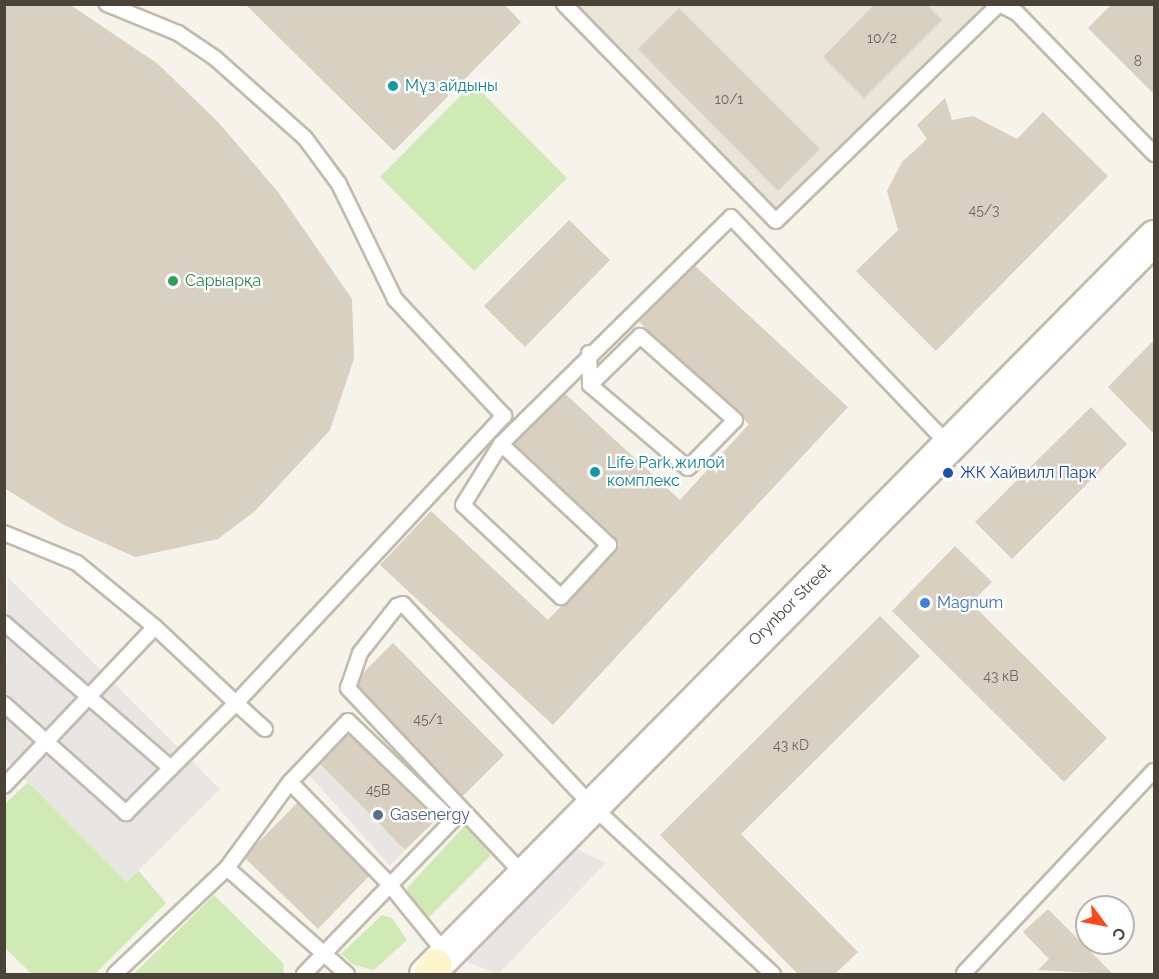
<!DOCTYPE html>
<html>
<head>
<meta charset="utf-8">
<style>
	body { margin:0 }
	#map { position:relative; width:1159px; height:979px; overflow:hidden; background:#f6f3eb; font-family:Raleway,sans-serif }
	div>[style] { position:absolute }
	.residential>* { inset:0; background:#eae5d9 }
	.green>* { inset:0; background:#cfeab4 }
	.parking>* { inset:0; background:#e7e6e2 }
	.building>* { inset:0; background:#d8d0c0 }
	.roads { filter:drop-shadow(2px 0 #c2bbad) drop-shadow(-2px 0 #c2bbad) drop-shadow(0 2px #c2bbad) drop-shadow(0 -2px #c2bbad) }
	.service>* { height:14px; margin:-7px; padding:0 7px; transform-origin:7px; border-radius:7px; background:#fff }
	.tertiary>* { height:33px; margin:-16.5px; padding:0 16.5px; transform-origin:16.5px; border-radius:16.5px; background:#fff }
	.secondary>* { height:33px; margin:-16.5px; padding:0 16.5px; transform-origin:16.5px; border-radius:16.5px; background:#fff5cc }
	.dots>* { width:16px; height:16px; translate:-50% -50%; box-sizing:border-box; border:3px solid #fff; border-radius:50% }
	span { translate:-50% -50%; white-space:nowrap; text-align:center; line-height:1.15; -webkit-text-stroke:4.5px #fff; paint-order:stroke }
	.number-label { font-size:14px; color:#6e675a }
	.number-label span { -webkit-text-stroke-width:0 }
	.culture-label { font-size:16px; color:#0d838f }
	.left { translate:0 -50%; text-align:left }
	.leisure-label { font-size:16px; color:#27864d }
	.transit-label { font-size:16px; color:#164399 }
	.shop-label { font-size:16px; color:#366cbe }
	.street-label { font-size:16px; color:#4a4438 }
	.service-label { font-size:16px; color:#4e5e75 }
	.frame { position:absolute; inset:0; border:6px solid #4a4438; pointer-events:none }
	.north { position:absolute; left:1075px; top:895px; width:60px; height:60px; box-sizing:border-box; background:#fff; border:2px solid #b7b4af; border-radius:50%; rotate:122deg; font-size:16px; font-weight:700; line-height:24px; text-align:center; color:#4a4438 }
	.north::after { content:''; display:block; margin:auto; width:21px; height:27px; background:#fd481a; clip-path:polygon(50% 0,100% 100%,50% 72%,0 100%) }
</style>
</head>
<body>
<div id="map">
	<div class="residential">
		<div style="clip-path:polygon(982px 4px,988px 10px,776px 221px,559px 5px)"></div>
	</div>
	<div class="green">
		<div style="clip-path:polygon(473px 83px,567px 178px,474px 271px,380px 177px)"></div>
		<div style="clip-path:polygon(28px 782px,127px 882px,138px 870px,166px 903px,95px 974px,32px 974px,5px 948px,4px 805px)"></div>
		<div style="clip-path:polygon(469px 821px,485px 837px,490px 856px,429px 917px,410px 900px,407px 888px)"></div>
		<div style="clip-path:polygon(214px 895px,284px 964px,283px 974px,134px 974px)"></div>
		<div style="clip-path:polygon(382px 915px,392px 918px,407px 940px,374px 970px,354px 965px,341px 954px)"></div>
	</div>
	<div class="parking">
		<div style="clip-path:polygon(8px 577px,220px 789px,127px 882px,5px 759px)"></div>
		<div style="clip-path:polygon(319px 763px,405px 850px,390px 866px,309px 775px)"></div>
		<div style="clip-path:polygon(558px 840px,606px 863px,498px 974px,446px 954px)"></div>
	</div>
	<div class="building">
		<div style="clip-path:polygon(4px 4px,69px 4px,158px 64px,219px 123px,278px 192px,352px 299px,354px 359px,330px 430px,255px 511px,218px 539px,135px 557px,64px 525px,4px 488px)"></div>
		<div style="clip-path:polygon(245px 4px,504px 4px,521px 22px,394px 151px)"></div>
		<div style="clip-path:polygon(875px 4px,926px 4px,942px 20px,864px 98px,823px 57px)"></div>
		<div style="clip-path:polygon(1112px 4px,1154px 4px,1154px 94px,1088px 28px)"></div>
		<div style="clip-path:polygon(679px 8px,820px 149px,778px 191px,638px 49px)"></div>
		<div style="clip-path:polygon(945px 98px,952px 120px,973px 116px,1017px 139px,1043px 112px,1108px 176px,936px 351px,856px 271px,898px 230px,887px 191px,902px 162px,927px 139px,917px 125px)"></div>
		<div style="clip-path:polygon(569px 220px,610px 260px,525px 347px,484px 306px)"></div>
		<div style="clip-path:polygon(693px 264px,848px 407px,553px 725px,380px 565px,431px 511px,548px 620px,619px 544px,511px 443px,561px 390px,680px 500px,749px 424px,639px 322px)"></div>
		<div style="clip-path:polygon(1154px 340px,1154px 434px,1108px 387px)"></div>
		<div style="clip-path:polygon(1091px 407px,1127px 444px,1012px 559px,975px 522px)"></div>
		<div style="clip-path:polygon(955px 546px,992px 582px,971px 603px,1107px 738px,1064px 782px,892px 611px)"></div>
		<div style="clip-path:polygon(880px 616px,920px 656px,741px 834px,858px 952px,835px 974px,798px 974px,660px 835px)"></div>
		<div style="clip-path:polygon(393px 643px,504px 755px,463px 796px,352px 684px)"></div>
		<div style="clip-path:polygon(352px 731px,438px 818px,405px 850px,319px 763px)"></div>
		<div style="clip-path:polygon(300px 800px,373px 872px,318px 929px,244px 857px)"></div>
		<div style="clip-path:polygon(1048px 909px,1113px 974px,1038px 970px,1049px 959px,1023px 932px)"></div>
	</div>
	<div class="roads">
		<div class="service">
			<div style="left:564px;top:4px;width:303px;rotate:45.7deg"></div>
			<div style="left:776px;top:221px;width:311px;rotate:-44.2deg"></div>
			<div style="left:999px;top:4px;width:20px;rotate:27deg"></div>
			<div style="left:1017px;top:13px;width:197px;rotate:45.8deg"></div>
			<div style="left:589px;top:353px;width:32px;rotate:88deg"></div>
			<div style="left:590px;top:385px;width:128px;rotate:40.3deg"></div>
			<div style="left:688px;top:468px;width:67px;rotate:-45.6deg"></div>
			<div style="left:735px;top:420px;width:127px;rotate:-138.5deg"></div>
			<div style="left:640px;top:336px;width:70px;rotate:135.6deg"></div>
			<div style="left:501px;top:444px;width:148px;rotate:43.1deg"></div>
			<div style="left:609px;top:545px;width:71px;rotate:132.7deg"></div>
			<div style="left:561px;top:597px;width:134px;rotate:-136.8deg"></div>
			<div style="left:463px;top:505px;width:72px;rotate:-58.1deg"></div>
			<div style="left:501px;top:444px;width:323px;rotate:-44.6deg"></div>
			<div style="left:731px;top:217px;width:315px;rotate:46.3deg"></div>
			<div style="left:4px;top:533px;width:79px;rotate:22.3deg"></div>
			<div style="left:77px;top:563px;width:101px;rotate:39.4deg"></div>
			<div style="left:4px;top:623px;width:221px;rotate:41deg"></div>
			<div style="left:4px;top:704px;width:164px;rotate:41.8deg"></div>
			<div style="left:126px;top:813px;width:156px;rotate:-45deg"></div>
			<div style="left:236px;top:703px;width:39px;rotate:42deg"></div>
			<div style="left:290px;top:782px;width:144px;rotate:45.8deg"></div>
			<div style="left:390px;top:885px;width:89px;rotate:50.9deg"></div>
			<div style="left:4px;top:786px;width:219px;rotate:-46.5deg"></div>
			<div style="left:155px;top:627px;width:111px;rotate:43.2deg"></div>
			<div style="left:236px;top:703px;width:393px;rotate:-47deg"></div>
			<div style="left:504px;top:416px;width:160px;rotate:-133deg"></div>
			<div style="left:395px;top:299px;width:128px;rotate:-116deg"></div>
			<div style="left:339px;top:184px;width:57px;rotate:-126.5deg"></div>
			<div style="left:305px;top:138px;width:120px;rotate:-138.4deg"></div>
			<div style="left:215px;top:58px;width:45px;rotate:-146deg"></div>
			<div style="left:178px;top:33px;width:77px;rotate:-157.8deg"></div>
			<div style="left:227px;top:868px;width:107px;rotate:-53.8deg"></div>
			<div style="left:290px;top:782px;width:84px;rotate:-46.4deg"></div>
			<div style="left:348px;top:721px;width:144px;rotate:43.9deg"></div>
			<div style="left:452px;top:821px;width:213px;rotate:134deg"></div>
			<div style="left:524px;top:875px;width:257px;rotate:-133.3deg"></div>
			<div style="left:348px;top:688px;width:37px;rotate:-71deg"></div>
			<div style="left:360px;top:653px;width:60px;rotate:-51.8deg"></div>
			<div style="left:397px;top:606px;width:6px;rotate:-18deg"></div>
			<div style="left:403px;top:604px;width:277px;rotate:46.9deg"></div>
			<div style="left:592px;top:806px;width:247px;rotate:42.9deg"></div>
			<div style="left:964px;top:973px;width:277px;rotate:-46.8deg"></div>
			<div style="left:115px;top:974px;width:154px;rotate:-43.4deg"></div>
			<div style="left:227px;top:868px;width:160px;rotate:41.5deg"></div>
		</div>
		<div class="tertiary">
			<div style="left:426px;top:974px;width:1036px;rotate:-45.35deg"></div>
		</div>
		<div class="secondary">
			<div style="left:430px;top:974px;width:10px;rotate:-61deg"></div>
		</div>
	</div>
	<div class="dots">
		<div style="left:393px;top:86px;background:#0f9aa8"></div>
		<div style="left:173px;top:281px;background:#2e9e5b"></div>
		<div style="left:595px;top:472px;background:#0f9aa8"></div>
		<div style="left:948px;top:473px;background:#1a4fb4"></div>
		<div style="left:925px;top:603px;background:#3f7fe0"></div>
		<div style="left:378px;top:815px;background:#5c6f8a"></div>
	</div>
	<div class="number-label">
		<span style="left:882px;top:38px">10/2</span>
		<span style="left:1138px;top:61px">8</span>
		<span style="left:729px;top:99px">10/1</span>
		<span style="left:984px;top:210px">45/3</span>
		<span style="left:1001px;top:676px">43 кВ</span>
		<span style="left:428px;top:719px">45/1</span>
		<span style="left:791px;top:745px">43 кD</span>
		<span style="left:378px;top:790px">45В</span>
	</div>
	<div class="culture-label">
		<span class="left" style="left:405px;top:86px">Мұз айдыны</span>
		<span class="left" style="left:607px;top:472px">Life Park,жилой<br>комплекс</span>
	</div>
	<div class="leisure-label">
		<span class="left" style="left:185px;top:281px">Сарыарқа</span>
	</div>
	<div class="transit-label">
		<span class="left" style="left:960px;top:473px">ЖК Хайвилл Парк</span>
	</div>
	<div class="shop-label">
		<span class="left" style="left:937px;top:603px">Magnum</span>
	</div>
	<div class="street-label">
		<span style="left:790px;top:605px;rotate:-45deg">Orynbor Street</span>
	</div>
	<div class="service-label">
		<span class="left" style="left:390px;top:815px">Gasenergy</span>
	</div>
	<div class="frame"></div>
	<div class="north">С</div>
</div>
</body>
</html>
